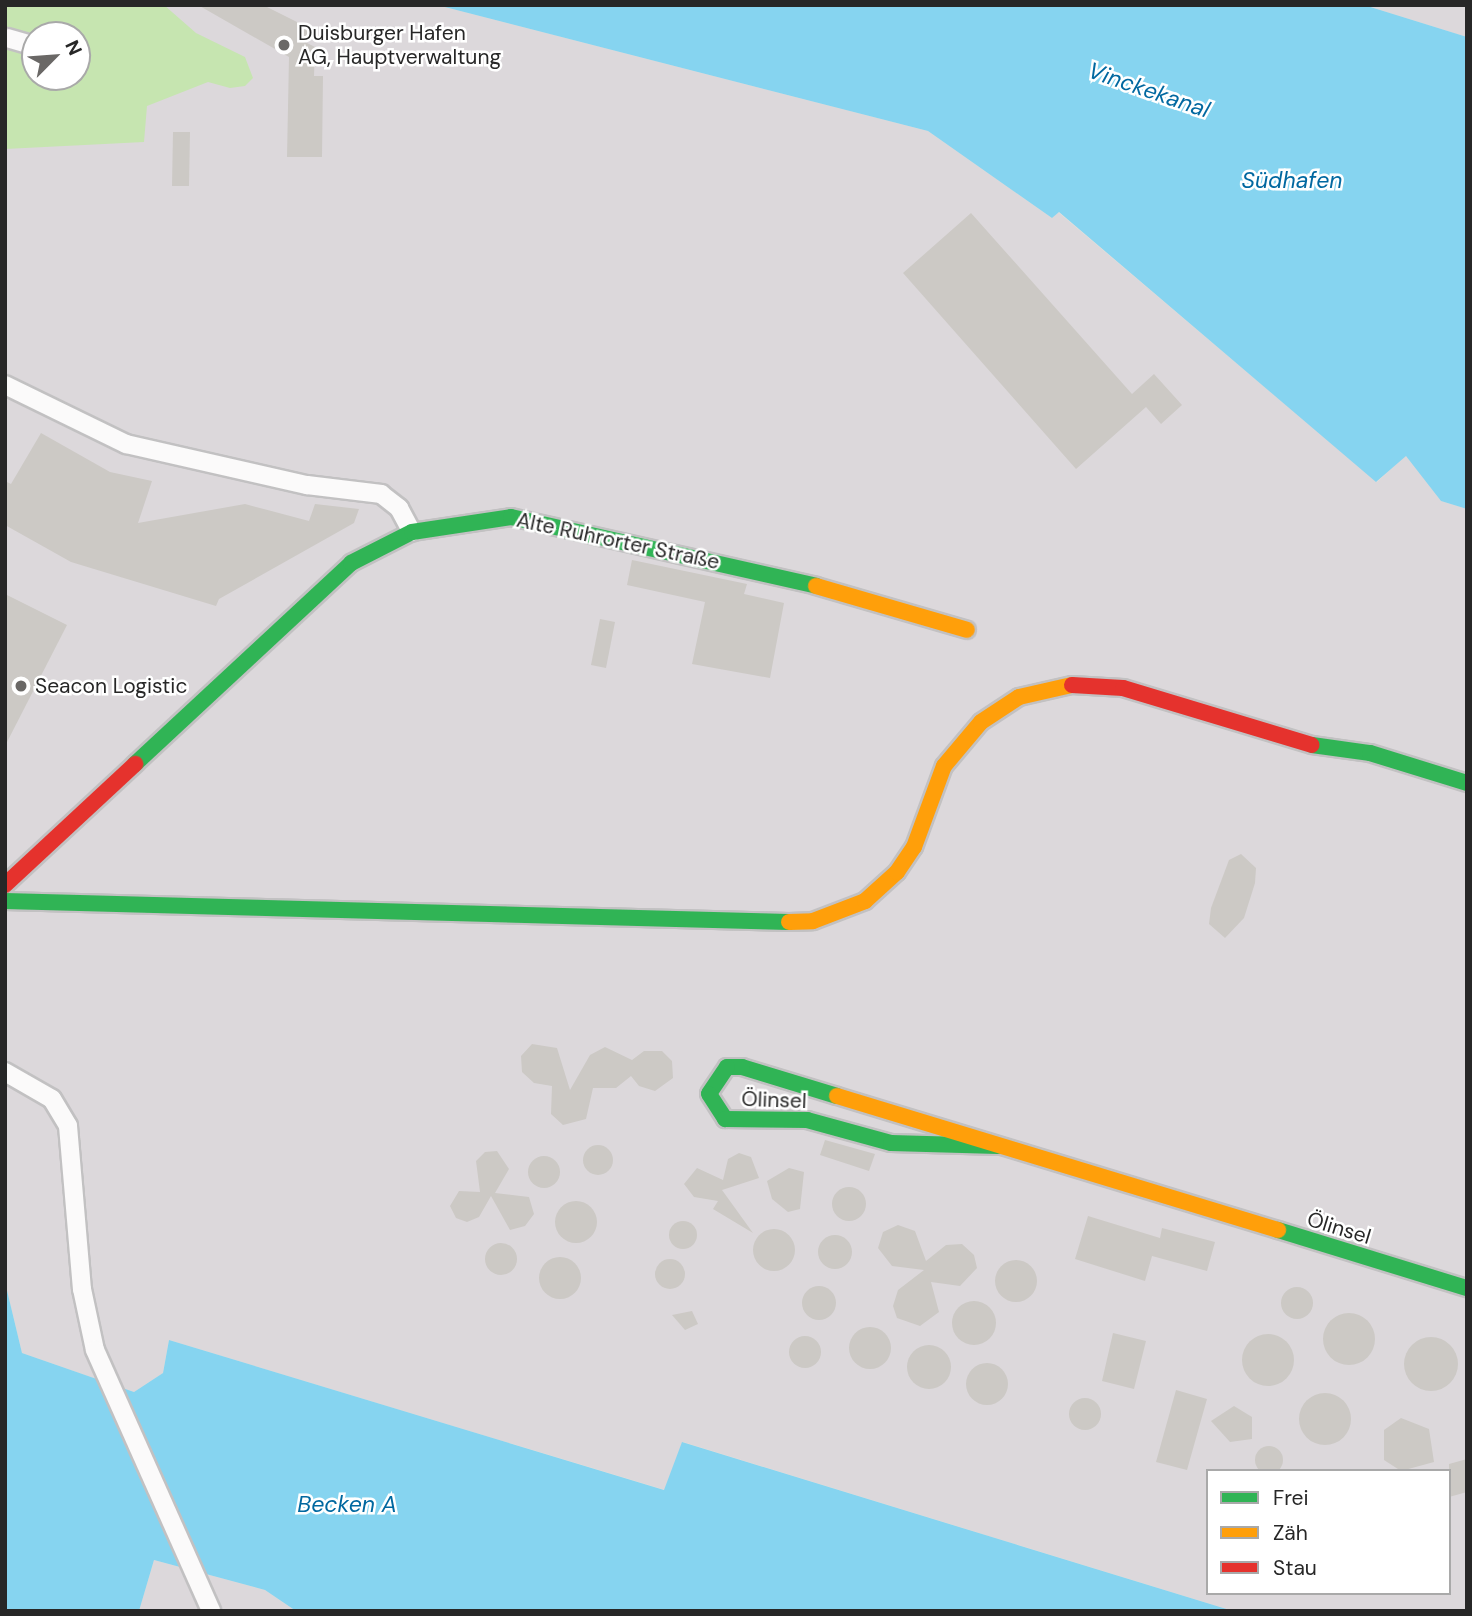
<!DOCTYPE html>
<html>
<head>
<meta charset="utf-8">
<style>
	body { margin:0 }
	#map { position:relative; width:1472px; height:1616px; overflow:hidden; background:#e6e1db; font-family:"DM Sans",sans-serif }
	div>[style] { position:absolute }
	.industrial>* { inset:0; background:#dcd8db }
	.green>* { inset:0; background:#c6e5b0 }
	.water>* { inset:0; background:#86d4f0 }
	.building>* { inset:0; background:#ccc9c5 }
	.round { border-radius:50% }
	.roads { filter:drop-shadow(2px 0 #c2c1c2) drop-shadow(-2px 0 #c2c1c2) drop-shadow(0 2px #c2c1c2) drop-shadow(0 -2px #c2c1c2) }
	.street>* { height:18px; margin:-9px; padding:0 9px; transform-origin:9px; border-radius:9px; background:#fbfafa }
	.fast>* { height:16px; margin:-8px; padding:0 8px; transform-origin:8px; border-radius:8px; background:#30b455 }
	.slow>* { height:16px; margin:-8px; padding:0 8px; transform-origin:8px; border-radius:8px; background:#ff9f0a }
	.jam>* { height:16px; margin:-8px; padding:0 8px; transform-origin:8px; border-radius:8px; background:#e5322d }
	.dots>* { width:19px; height:19px; translate:-50% -50%; box-sizing:border-box; border:4px solid #fff; border-radius:50% }
	span { translate:-50% -50%; white-space:nowrap; text-align:center; line-height:1.15; -webkit-text-stroke:5px #fff; paint-order:stroke }
	.poi-label { font-size:21px; color:#272727 }
	.left { translate:0 -50%; text-align:left }
	.street-label { font-size:21px; color:#272727 }
	.water-label { font-size:23px; color:#0168a0; font-style:italic }
	.frame { position:absolute; inset:0; border:7px solid #272727; pointer-events:none }
	.legend { position:absolute; left:1206px; top:1469px; width:245px; height:126px; box-sizing:border-box; background:#fff; border:2px solid #a9a9a9; margin:0; padding:9px 12px; list-style:none; font-size:21px; color:#272727 }
	.legend li { display:flex; align-items:center; gap:14px; height:35px }
	.legend b { width:35px; border:2px solid #a9a9a9 }
	.north { position:absolute; left:21px; top:21px; width:70px; height:70px; box-sizing:border-box; background:#fff; border:2px solid #a9a9a9; border-radius:50%; rotate:65deg; font-size:19px; font-weight:700; line-height:28px; text-align:center; color:#272727 }
	.north::after { content:''; display:block; margin:auto; width:24px; height:32px; background:#6a6866; clip-path:polygon(50% 0,100% 100%,50% 72%,0 100%) }
</style>
</head>
<body>
<div id="map">
	<div class="industrial">
		<div style="clip-path:polygon(evenodd,5px 5px,437px 5px,928px 131px,1052px 218px,1058px 212px,1377px 482px,1406px 455px,1441px 501px,1467px 509px,1467px 1611px,1233px 1611px,683px 1442px,665px 1490px,169px 1340px,163px 1373px,134px 1392px,22px 1353px,5px 1282px,5px 5px,35px 35px,77px 35px,77px 77px,35px 77px,35px 35px,5px 5px,1208px 1471px,1449px 1471px,1449px 1593px,1208px 1593px,1208px 1471px)"></div>
		<div style="clip-path:polygon(1364px 5px,1467px 5px,1467px 37px)"></div>
		<div style="clip-path:polygon(154px 1560px,265px 1590px,296px 1611px,139px 1611px)"></div>
	</div>
	<div class="green">
		<div style="clip-path:polygon(evenodd,5px 5px,164px 5px,196px 33px,245px 57px,253px 78px,245px 86px,230px 88px,208px 82px,147px 106px,144px 142px,5px 149px,5px 5px,35px 35px,77px 35px,77px 77px,35px 77px,35px 35px)"></div>
	</div>
	<div class="water">
		<div style="clip-path:polygon(437px 5px,1364px 5px,1467px 37px,1467px 509px,1441px 501px,1406px 456px,1376px 482px,1059px 212px,1052px 218px,928px 131px)"></div>
		<div style="clip-path:polygon(5px 1282px,22px 1353px,134px 1392px,163px 1373px,169px 1340px,664px 1490px,682px 1442px,1233px 1611px,296px 1611px,265px 1590px,154px 1560px,139px 1611px,5px 1611px)"></div>
	</div>
	<div class="building">
		<div style="clip-path:polygon(198px 5px,263px 5px,311px 29px,305px 42px,315px 47px,314px 76px,323px 76px,322px 157px,287px 157px,289px 57px)"></div>
		<div style="clip-path:polygon(173px 132px,190px 132px,189px 186px,172px 186px)"></div>
		<div style="clip-path:polygon(971px 213px,1132px 394px,1154px 374px,1182px 405px,1161px 424px,1146px 407px,1076px 469px,903px 273px)"></div>
		<div style="clip-path:polygon(41px 433px,110px 472px,152px 481px,138px 523px,245px 504px,309px 521px,315px 504px,359px 509px,354px 523px,219px 599px,216px 606px,71px 562px,5px 525px,5px 481px,11px 484px)"></div>
		<div style="clip-path:polygon(632px 560px,747px 584px,744px 594px,784px 603px,770px 678px,692px 664px,705px 602px,627px 585px)"></div>
		<div style="clip-path:polygon(5px 594px,67px 625px,5px 746px)"></div>
		<div style="clip-path:polygon(600px 619px,615px 622px,606px 668px,591px 665px)"></div>
		<div style="clip-path:polygon(1241px 854px,1256px 868px,1255px 883px,1244px 918px,1225px 938px,1209px 924px,1211px 908px,1229px 860px)"></div>
		<div style="clip-path:polygon(532px 1044px,557px 1048px,570px 1090px,590px 1055px,605px 1047px,632px 1060px,644px 1051px,662px 1051px,672px 1061px,673px 1078px,655px 1091px,639px 1086px,631px 1076px,616px 1088px,593px 1088px,586px 1119px,563px 1125px,551px 1114px,552px 1086px,534px 1083px,522px 1072px,521px 1056px)"></div>
		<div style="clip-path:polygon(825px 1140px,875px 1154px,869px 1171px,820px 1155px)"></div>
		<div class="round" style="left:583px;top:1145px;width:30px;height:30px"></div>
		<div style="clip-path:polygon(497px 1151px,509px 1169px,495px 1193px,529px 1197px,534px 1214px,525px 1226px,510px 1230px,491px 1196px,479px 1217px,467px 1222px,456px 1218px,450px 1206px,459px 1191px,480px 1192px,476px 1161px,485px 1152px)"></div>
		<div style="clip-path:polygon(739px 1153px,751px 1157px,759px 1178px,722px 1190px,753px 1233px,713px 1209px,718px 1201px,694px 1197px,684px 1184px,697px 1168px,723px 1180px,728px 1159px)"></div>
		<div class="round" style="left:528px;top:1156px;width:32px;height:32px"></div>
		<div style="clip-path:polygon(789px 1168px,804px 1172px,800px 1209px,788px 1212px,772px 1199px,767px 1181px)"></div>
		<div class="round" style="left:832px;top:1187px;width:34px;height:34px"></div>
		<div class="round" style="left:555px;top:1201px;width:42px;height:42px"></div>
		<div style="clip-path:polygon(1088px 1216px,1160px 1238px,1162px 1228px,1215px 1242px,1207px 1271px,1152px 1256px,1145px 1281px,1075px 1259px)"></div>
		<div class="round" style="left:669px;top:1221px;width:28px;height:28px"></div>
		<div style="clip-path:polygon(898px 1225px,915px 1231px,926px 1261px,946px 1245px,962px 1244px,974px 1255px,977px 1268px,960px 1286px,931px 1282px,939px 1312px,920px 1326px,897px 1318px,893px 1306px,898px 1290px,924px 1270px,892px 1266px,878px 1248px,883px 1232px)"></div>
		<div class="round" style="left:753px;top:1229px;width:42px;height:42px"></div>
		<div class="round" style="left:818px;top:1235px;width:34px;height:34px"></div>
		<div class="round" style="left:485px;top:1243px;width:32px;height:32px"></div>
		<div class="round" style="left:539px;top:1257px;width:42px;height:42px"></div>
		<div class="round" style="left:655px;top:1259px;width:30px;height:30px"></div>
		<div class="round" style="left:995px;top:1260px;width:42px;height:42px"></div>
		<div class="round" style="left:802px;top:1286px;width:34px;height:34px"></div>
		<div class="round" style="left:1281px;top:1287px;width:32px;height:32px"></div>
		<div class="round" style="left:952px;top:1301px;width:44px;height:44px"></div>
		<div style="clip-path:polygon(692px 1311px,698px 1324px,685px 1330px,672px 1315px)"></div>
		<div class="round" style="left:1323px;top:1313px;width:52px;height:52px"></div>
		<div class="round" style="left:849px;top:1327px;width:42px;height:42px"></div>
		<div style="clip-path:polygon(1113px 1333px,1146px 1341px,1134px 1389px,1102px 1381px)"></div>
		<div class="round" style="left:1242px;top:1334px;width:52px;height:52px"></div>
		<div class="round" style="left:789px;top:1336px;width:32px;height:32px"></div>
		<div class="round" style="left:1404px;top:1337px;width:54px;height:54px"></div>
		<div class="round" style="left:907px;top:1345px;width:44px;height:44px"></div>
		<div class="round" style="left:966px;top:1363px;width:42px;height:42px"></div>
		<div style="clip-path:polygon(1176px 1390px,1207px 1399px,1187px 1470px,1156px 1462px)"></div>
		<div class="round" style="left:1299px;top:1393px;width:52px;height:52px"></div>
		<div class="round" style="left:1069px;top:1398px;width:32px;height:32px"></div>
		<div style="clip-path:polygon(1234px 1406px,1252px 1417px,1252px 1439px,1230px 1442px,1211px 1421px)"></div>
		<div style="clip-path:polygon(1401px 1418px,1429px 1429px,1434px 1462px,1401px 1471px,1384px 1460px,1384px 1430px)"></div>
		<div class="round" style="left:1255px;top:1446px;width:28px;height:28px"></div>
		<div style="clip-path:polygon(1467px 1459px,1467px 1492px,1449px 1497px,1449px 1464px)"></div>
	</div>
	<div class="roads">
		<div class="street">
			<div style="left:7px;top:38px;width:29px;rotate:16deg"></div>
			<div style="left:5px;top:385px;width:135px;rotate:26deg"></div>
			<div style="left:126px;top:444px;width:186px;rotate:12.8deg"></div>
			<div style="left:307px;top:485px;width:75px;rotate:6.9deg"></div>
			<div style="left:381px;top:494px;width:23px;rotate:38deg"></div>
			<div style="left:399px;top:508px;width:27px;rotate:62deg"></div>
			<div style="left:5px;top:1072px;width:54px;rotate:29.9deg"></div>
			<div style="left:52px;top:1099px;width:31px;rotate:59deg"></div>
			<div style="left:68px;top:1126px;width:164px;rotate:85.1deg"></div>
			<div style="left:82px;top:1289px;width:62px;rotate:78deg"></div>
			<div style="left:95px;top:1350px;width:286px;rotate:66deg"></div>
		</div>
		<div class="fast">
			<div style="left:1312px;top:745px;width:59px;rotate:7.9deg"></div>
			<div style="left:1370px;top:753px;width:102px;rotate:17.2deg"></div>
			<div style="left:135px;top:764px;width:295px;rotate:-42.9deg"></div>
			<div style="left:351px;top:563px;width:68px;rotate:-26.9deg"></div>
			<div style="left:412px;top:532px;width:100px;rotate:-8.6deg"></div>
			<div style="left:511px;top:517px;width:313px;rotate:12.7deg"></div>
			<div style="left:5px;top:901px;width:784px;rotate:1.53deg"></div>
			<div style="left:837px;top:1096px;width:99px;rotate:-163deg"></div>
			<div style="left:742px;top:1067px;width:15px;rotate:180deg"></div>
			<div style="left:727px;top:1067px;width:32px;rotate:124deg"></div>
			<div style="left:709px;top:1094px;width:30px;rotate:57deg"></div>
			<div style="left:725px;top:1119px;width:82px;rotate:0.7deg"></div>
			<div style="left:807px;top:1120px;width:87px;rotate:15.3deg"></div>
			<div style="left:891px;top:1143px;width:107px;rotate:1.6deg"></div>
			<div style="left:1278px;top:1230px;width:198px;rotate:17.1deg"></div>
		</div>
		<div class="slow">
			<div style="left:816px;top:586px;width:157px;rotate:16.2deg"></div>
			<div style="left:789px;top:922px;width:24px;rotate:-2deg"></div>
			<div style="left:813px;top:921px;width:56px;rotate:-21deg"></div>
			<div style="left:865px;top:901px;width:43px;rotate:-42.2deg"></div>
			<div style="left:897px;top:872px;width:30px;rotate:-56deg"></div>
			<div style="left:914px;top:847px;width:86px;rotate:-69.7deg"></div>
			<div style="left:944px;top:766px;width:57px;rotate:-49.9deg"></div>
			<div style="left:981px;top:722px;width:45px;rotate:-33.3deg"></div>
			<div style="left:1019px;top:697px;width:54px;rotate:-12.8deg"></div>
			<div style="left:837px;top:1096px;width:461px;rotate:16.9deg"></div>
		</div>
		<div class="jam">
			<div style="left:1072px;top:685px;width:51px;rotate:3.4deg"></div>
			<div style="left:1123px;top:688px;width:197px;rotate:16.8deg"></div>
			<div style="left:5px;top:885px;width:178px;rotate:-42.9deg"></div>
		</div>
	</div>
	<div class="dots">
		<div style="left:284px;top:45px;background:#6a6866"></div>
		<div style="left:21px;top:686px;background:#6a6866"></div>
	</div>
	<div class="poi-label">
		<span class="left" style="left:298px;top:45px">Duisburger Hafen<br>AG, Hauptverwaltung</span>
		<span class="left" style="left:35px;top:686px">Seacon Logistic</span>
	</div>
	<div class="street-label">
		<span style="left:618px;top:541px;rotate:12deg">Alte Ruhrorter Straße</span>
		<span style="left:774px;top:1100px;rotate:2deg">Ölinsel</span>
		<span style="left:1339px;top:1228px;rotate:17deg">Ölinsel</span>
	</div>
	<div class="water-label">
		<span style="left:1149px;top:90px;rotate:19deg">Vinckekanal</span>
		<span style="left:1292px;top:180px">Südhafen</span>
		<span style="left:347px;top:1504px">Becken A</span>
	</div>
	<div class="frame"></div>
	<ul class="legend">
	<li><b style="height:9px;background:#30b455"></b>Frei</li>
	<li><b style="height:9px;background:#ff9f0a"></b>Zäh</li>
	<li><b style="height:9px;background:#e5322d"></b>Stau</li>
	</ul>
	<div class="north">N</div>
</div>
</body>
</html>
